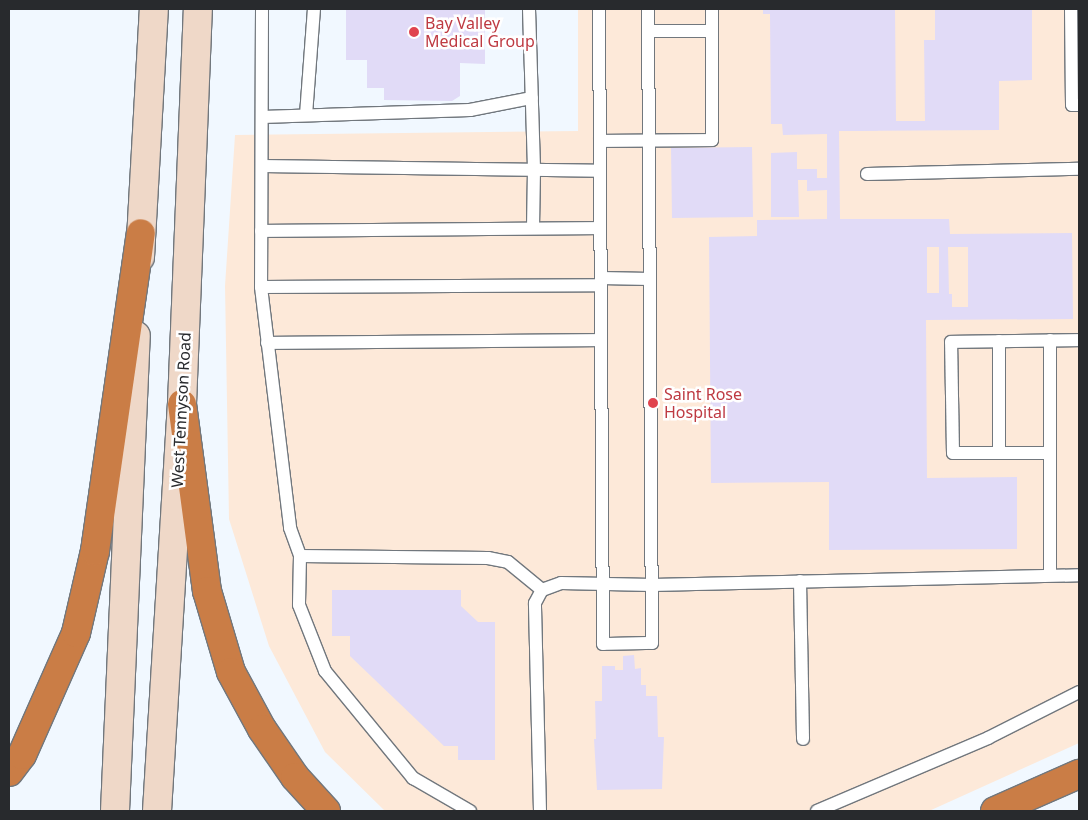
<!DOCTYPE html>
<html>
<head>
<meta charset="utf-8">
<style>
	body { margin:0 }
	#map { position:relative; width:1088px; height:820px; overflow:hidden; background:#f1f8ff; font-family:"Noto Sans",sans-serif }
	div>[style] { position:absolute }
	.medical>* { inset:0; background:#fde9d9 }
	.building>* { inset:0; background:#e1dbf7 }
	.roads { filter:drop-shadow(1px 0 #71777d) drop-shadow(-1px 0 #71777d) drop-shadow(0 1px #71777d) drop-shadow(0 -1px #71777d) }
	.service>* { height:12px; margin:-6px; padding:0 6px; transform-origin:6px; border-radius:6px; background:#fff }
	.secondary>* { height:28px; margin:-14px; padding:0 14px; transform-origin:14px; border-radius:14px; background:#efd8c8 }
	.motorway>* { height:28px; margin:-14px; padding:0 14px; transform-origin:14px; border-radius:14px; background:#ca7d46 }
	.dots>* { width:14px; height:14px; translate:-50% -50%; box-sizing:border-box; border:2px solid #fff; border-radius:50% }
	span { translate:-50% -50%; white-space:nowrap; text-align:center; line-height:1.15; -webkit-text-stroke:5px #fff; paint-order:stroke }
	.health-label { font-size:16px; color:#be3a42 }
	.left { translate:0 -50%; text-align:left }
	.street-label { font-size:16px; color:#282a2d }
	.frame { position:absolute; inset:0; border:10px solid #282a2d; pointer-events:none }
</style>
</head>
<body>
<div id="map">
	<div class="medical">
		<div style="clip-path:polygon(578px 9px,1079px 9px,1079px 743px,929px 811px,385px 811px,325px 752px,269px 646px,229px 519px,225px 286px,235px 135px,578px 131px)"></div>
	</div>
	<div class="building">
		<div style="clip-path:polygon(346px 9px,485px 9px,485px 64px,460px 63px,460px 96px,452px 101px,384px 100px,384px 88px,367px 88px,367px 60px,346px 60px)"></div>
		<div style="clip-path:polygon(evenodd,763px 9px,895px 9px,896px 121px,925px 121px,924px 40px,935px 40px,935px 9px,1032px 9px,1032px 80px,999px 81px,999px 130px,839px 131px,840px 219px,949px 219px,950px 234px,1072px 233px,1073px 319px,926px 320px,927px 478px,1017px 477px,1017px 549px,829px 550px,829px 482px,711px 483px,709px 237px,757px 236px,757px 220px,827px 219px,827px 190px,807px 191px,807px 180px,798px 180px,799px 217px,771px 217px,771px 153px,797px 152px,797px 169px,817px 169px,817px 178px,827px 178px,827px 134px,783px 135px,782px 124px,771px 124px,770px 14px,763px 14px,763px 9px,927px 247px,939px 247px,939px 293px,927px 293px,927px 247px,763px 9px,948px 247px,968px 247px,968px 307px,952px 307px,952px 294px,949px 294px,948px 247px)"></div>
		<div style="clip-path:polygon(752px 147px,753px 217px,672px 218px,671px 148px)"></div>
		<div style="clip-path:polygon(332px 590px,461px 590px,461px 606px,478px 622px,495px 622px,495px 760px,458px 760px,458px 746px,444px 746px,350px 656px,350px 636px,332px 636px)"></div>
		<div style="clip-path:polygon(634px 655px,635px 669px,641px 668px,641px 685px,646px 685px,646px 696px,657px 696px,658px 737px,664px 737px,662px 789px,597px 790px,594px 739px,596px 739px,595px 701px,602px 701px,602px 666px,615px 666px,615px 670px,623px 670px,623px 656px)"></div>
	</div>
	<div class="roads">
		<div class="service">
			<div style="left:262px;top:9px;width:278px;rotate:90.2deg"></div>
			<div style="left:261px;top:287px;width:243px;rotate:83.1deg"></div>
			<div style="left:290px;top:528px;width:30px;rotate:70deg"></div>
			<div style="left:300px;top:556px;width:49px;rotate:91.2deg"></div>
			<div style="left:299px;top:605px;width:71px;rotate:68.5deg"></div>
			<div style="left:325px;top:671px;width:139px;rotate:50.6deg"></div>
			<div style="left:413px;top:778px;width:66px;rotate:30.1deg"></div>
			<div style="left:529px;top:9px;width:161px;rotate:88.2deg"></div>
			<div style="left:534px;top:170px;width:58px;rotate:91deg"></div>
			<div style="left:599px;top:9px;width:635px;rotate:89.64deg"></div>
			<div style="left:603px;top:644px;width:49px;rotate:-1.2deg"></div>
			<div style="left:652px;top:643px;width:634px;rotate:-90.36deg"></div>
			<div style="left:1071px;top:9px;width:96px;rotate:89.4deg"></div>
			<div style="left:1072px;top:105px;width:7px"></div>
			<div style="left:648px;top:31px;width:64px"></div>
			<div style="left:306px;top:115px;width:106px;rotate:-85.7deg"></div>
			<div style="left:262px;top:117px;width:208px;rotate:-1.9deg"></div>
			<div style="left:470px;top:110px;width:63px;rotate:-11deg"></div>
			<div style="left:600px;top:141px;width:112px;rotate:-0.5deg"></div>
			<div style="left:712px;top:140px;width:131px;rotate:-90deg"></div>
			<div style="left:262px;top:166px;width:338px;rotate:0.8deg"></div>
			<div style="left:867px;top:174px;width:212px;rotate:-1.4deg"></div>
			<div style="left:261px;top:231px;width:339px;rotate:-0.5deg"></div>
			<div style="left:601px;top:278px;width:49px;rotate:1.2deg"></div>
			<div style="left:261px;top:287px;width:340px;rotate:-0.3deg"></div>
			<div style="left:1050px;top:340px;width:235px;rotate:90deg"></div>
			<div style="left:267px;top:343px;width:334px;rotate:-0.5deg"></div>
			<div style="left:999px;top:453px;width:112px;rotate:-90deg"></div>
			<div style="left:1049px;top:453px;width:96px;rotate:180deg"></div>
			<div style="left:953px;top:453px;width:111px;rotate:-91deg"></div>
			<div style="left:951px;top:342px;width:128px;rotate:-0.9deg"></div>
			<div style="left:300px;top:556px;width:188px;rotate:0.6deg"></div>
			<div style="left:488px;top:558px;width:20px;rotate:11deg"></div>
			<div style="left:508px;top:562px;width:44px;rotate:39.5deg"></div>
			<div style="left:800px;top:581px;width:158px;rotate:88.9deg"></div>
			<div style="left:540px;top:811px;width:208px;rotate:-91.4deg"></div>
			<div style="left:535px;top:603px;width:15px;rotate:-62deg"></div>
			<div style="left:542px;top:590px;width:20px;rotate:-20deg"></div>
			<div style="left:561px;top:583px;width:91px;rotate:1.3deg"></div>
			<div style="left:652px;top:585px;width:427px;rotate:-1.3deg"></div>
			<div style="left:817px;top:811px;width:186px;rotate:-23.1deg"></div>
			<div style="left:988px;top:738px;width:102px;rotate:-26.8deg"></div>
		</div>
		<div class="secondary">
			<div style="left:140px;top:257px;width:248px;rotate:-86.8deg"></div>
			<div style="left:115px;top:811px;width:476px;rotate:-87.5deg"></div>
			<div style="left:157px;top:811px;width:408px;rotate:-86.5deg"></div>
			<div style="left:182px;top:404px;width:395px;rotate:-87.7deg"></div>
		</div>
		<div class="motorway">
			<div style="left:182px;top:404px;width:189px;rotate:82.4deg"></div>
			<div style="left:207px;top:591px;width:84px;rotate:73.5deg"></div>
			<div style="left:231px;top:672px;width:65px;rotate:61.5deg"></div>
			<div style="left:262px;top:729px;width:58px;rotate:55.5deg"></div>
			<div style="left:295px;top:777px;width:46px;rotate:47.6deg"></div>
			<div style="left:9px;top:772px;width:21px;rotate:-53deg"></div>
			<div style="left:22px;top:755px;width:133px;rotate:-66.1deg"></div>
			<div style="left:76px;top:633px;width:84px;rotate:-77deg"></div>
			<div style="left:95px;top:551px;width:321px;rotate:-81.8deg"></div>
			<div style="left:995px;top:811px;width:92px;rotate:-23.8deg"></div>
		</div>
	</div>
	<div class="dots">
		<div style="left:414px;top:32px;background:#e0444e"></div>
		<div style="left:653px;top:403px;background:#e0444e"></div>
	</div>
	<div class="health-label">
		<span class="left" style="left:425px;top:32px">Bay Valley<br>Medical Group</span>
		<span class="left" style="left:664px;top:403px">Saint Rose<br>Hospital</span>
	</div>
	<div class="street-label">
		<span style="left:181px;top:410px;rotate:-87deg">West Tennyson Road</span>
	</div>
	<div class="frame"></div>
</div>
</body>
</html>
